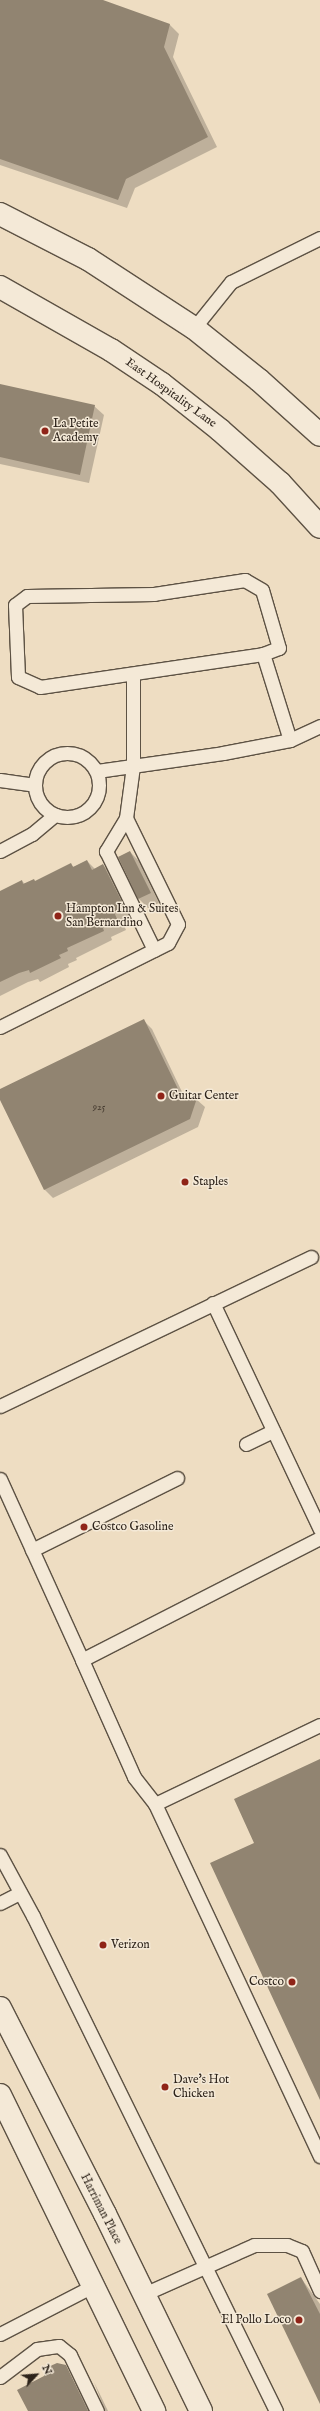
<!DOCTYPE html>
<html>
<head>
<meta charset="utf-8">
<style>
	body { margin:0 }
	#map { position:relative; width:320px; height:2411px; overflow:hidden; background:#eeddc2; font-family:"IM FELL English",serif }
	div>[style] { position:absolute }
	.shadow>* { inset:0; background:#0003 }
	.building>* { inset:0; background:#918471 }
	.roads { filter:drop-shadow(1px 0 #5d5244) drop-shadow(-1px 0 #5d5244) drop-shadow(0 1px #5d5244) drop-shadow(0 -1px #5d5244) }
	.service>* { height:13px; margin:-6.5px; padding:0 6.5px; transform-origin:6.5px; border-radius:6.5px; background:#f4e9d7 }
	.service>.ring { margin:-6.5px; padding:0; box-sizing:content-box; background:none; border:13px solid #f4e9d7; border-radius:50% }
	.tertiary>* { height:22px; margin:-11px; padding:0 11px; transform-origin:11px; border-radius:11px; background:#f4e9d7 }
	.secondary>* { height:22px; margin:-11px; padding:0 11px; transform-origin:11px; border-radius:11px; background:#f4e9d7 }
	.dots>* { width:11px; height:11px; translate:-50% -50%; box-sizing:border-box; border:2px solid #f4e9d7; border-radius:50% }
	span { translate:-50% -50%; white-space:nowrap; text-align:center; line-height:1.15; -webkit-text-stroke:3px #f4e9d7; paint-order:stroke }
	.number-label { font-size:10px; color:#463b30 }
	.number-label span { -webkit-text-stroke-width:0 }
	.street-label { font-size:12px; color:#2d231a }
	.poi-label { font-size:12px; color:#2d231a }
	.left { translate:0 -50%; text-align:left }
	.right { translate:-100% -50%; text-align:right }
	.north { position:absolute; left:16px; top:2355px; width:40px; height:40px; -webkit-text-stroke:3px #f4e9d7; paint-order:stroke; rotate:64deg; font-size:11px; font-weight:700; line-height:16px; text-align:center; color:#2d231a }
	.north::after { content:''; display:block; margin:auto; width:14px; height:18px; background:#2d231a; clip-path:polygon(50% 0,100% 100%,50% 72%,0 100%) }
</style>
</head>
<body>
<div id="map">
	<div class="shadow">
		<div style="clip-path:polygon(0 0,100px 0,170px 25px,179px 34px,173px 57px,217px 147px,135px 188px,127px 208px,0 165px)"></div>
		<div style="clip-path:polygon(0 385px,94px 406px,104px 415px,89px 483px,0 464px)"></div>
		<div style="clip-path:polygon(130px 852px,139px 861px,159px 903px,148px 908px,139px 899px,119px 858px)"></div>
		<div style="clip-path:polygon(87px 861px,95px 869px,103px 865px,112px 874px,132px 916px,122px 921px,126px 930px,111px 937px,112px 940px,76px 958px,77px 960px,68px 964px,69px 967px,40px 982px,38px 979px,28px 982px,0 996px,0 892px,22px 881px,25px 884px,35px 882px,71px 865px,74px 867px)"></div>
		<div style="clip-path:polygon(144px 1021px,152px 1029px,183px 1094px,196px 1099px,205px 1107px,198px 1127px,53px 1198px,45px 1190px,0 1097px,0 1091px)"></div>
		<div style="clip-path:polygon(301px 2278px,320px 2304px,320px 2388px)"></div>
		<div style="clip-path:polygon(66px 2366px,89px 2411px,29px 2411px)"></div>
		<div style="clip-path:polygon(94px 2382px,108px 2411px,105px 2411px)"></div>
	</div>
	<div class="building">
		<div style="clip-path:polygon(0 0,103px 0,170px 24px,164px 47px,208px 137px,126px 179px,118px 200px,0 159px)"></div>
		<div style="clip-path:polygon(0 384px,95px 405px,80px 475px,0 457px)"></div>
		<div style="clip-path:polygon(130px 851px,151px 893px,138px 899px,118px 857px)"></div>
		<div style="clip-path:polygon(87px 860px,92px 870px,103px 864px,124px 906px,114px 912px,118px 921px,103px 928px,104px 931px,67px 948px,68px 951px,59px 955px,61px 958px,30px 973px,29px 970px,19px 973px,0 982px,0 891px,22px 880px,23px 884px,34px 879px,35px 881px,71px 863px,73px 867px)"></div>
		<div style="clip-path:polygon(144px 1019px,179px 1091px,197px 1098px,190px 1119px,44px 1190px,0 1100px,0 1089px)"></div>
		<div style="clip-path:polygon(320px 1759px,320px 2100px,210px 1863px,254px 1843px,234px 1799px)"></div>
		<div style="clip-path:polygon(301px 2277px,320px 2314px,320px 2404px,267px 2294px)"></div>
		<div style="clip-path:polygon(57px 2363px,66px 2365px,88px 2411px,28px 2411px,17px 2390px,44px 2376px,48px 2367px)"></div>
	</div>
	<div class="roads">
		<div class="service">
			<div style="left:194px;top:328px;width:59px;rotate:-51.2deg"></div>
			<div style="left:231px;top:282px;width:99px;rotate:-26.3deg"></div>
			<div style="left:263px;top:654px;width:17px;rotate:-21deg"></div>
			<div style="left:279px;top:648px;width:60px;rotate:-106.3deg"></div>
			<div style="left:262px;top:590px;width:20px;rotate:-150deg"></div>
			<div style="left:245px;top:580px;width:92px;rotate:171.3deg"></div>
			<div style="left:154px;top:594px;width:127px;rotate:179.1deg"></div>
			<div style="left:27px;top:596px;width:15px;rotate:143deg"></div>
			<div style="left:15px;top:605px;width:72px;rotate:87.6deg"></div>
			<div style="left:18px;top:677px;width:24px;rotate:24deg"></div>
			<div style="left:40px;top:687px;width:225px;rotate:-8.4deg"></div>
			<div style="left:263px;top:654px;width:90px;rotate:72.6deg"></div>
			<div class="ring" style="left:35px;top:753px;width:51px;height:51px"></div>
			<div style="left:97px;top:771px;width:127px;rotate:-8.1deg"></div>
			<div style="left:223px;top:753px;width:68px;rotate:-11deg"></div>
			<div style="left:290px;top:740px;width:33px;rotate:-25deg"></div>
			<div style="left:0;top:780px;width:35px;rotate:8deg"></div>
			<div style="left:126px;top:818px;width:39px;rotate:121deg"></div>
			<div style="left:106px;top:851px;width:110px;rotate:64.1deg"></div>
			<div style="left:0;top:851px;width:36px;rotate:-28deg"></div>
			<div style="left:32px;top:834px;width:30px;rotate:-40deg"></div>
			<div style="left:0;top:1027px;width:188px;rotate:-26.6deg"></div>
			<div style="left:168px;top:943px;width:21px;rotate:-62deg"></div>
			<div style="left:178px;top:924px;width:118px;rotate:-116.1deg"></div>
			<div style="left:126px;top:818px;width:52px;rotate:-82.3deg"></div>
			<div style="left:133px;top:766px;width:92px;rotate:-90deg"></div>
			<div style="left:213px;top:1303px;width:250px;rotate:64.7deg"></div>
			<div style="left:0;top:1406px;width:345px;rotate:-25.6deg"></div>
			<div style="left:246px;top:1444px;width:30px;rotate:-26deg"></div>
			<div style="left:0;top:1479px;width:199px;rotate:65.6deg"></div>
			<div style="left:320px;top:1538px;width:267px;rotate:152.9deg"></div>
			<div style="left:82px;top:1660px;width:128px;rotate:66deg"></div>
			<div style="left:134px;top:1777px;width:34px;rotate:52deg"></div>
			<div style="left:155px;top:1804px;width:183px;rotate:-25.6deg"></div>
			<div style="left:32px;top:1550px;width:162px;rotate:-26.4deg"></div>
			<div style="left:155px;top:1804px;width:389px;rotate:64.9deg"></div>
			<div style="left:0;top:1855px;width:69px;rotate:61.6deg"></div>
			<div style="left:33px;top:1916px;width:551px;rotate:63.85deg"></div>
			<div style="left:0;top:1903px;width:22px;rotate:-27deg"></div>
			<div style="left:144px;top:2294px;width:120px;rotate:-24deg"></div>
			<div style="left:254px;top:2245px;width:33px"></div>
			<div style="left:287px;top:2245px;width:16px;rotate:22deg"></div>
			<div style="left:302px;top:2251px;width:44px;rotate:65.8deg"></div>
			<div style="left:0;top:2334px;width:105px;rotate:-27.3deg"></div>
			<div style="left:0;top:2377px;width:46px;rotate:-37.1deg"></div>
			<div style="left:37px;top:2349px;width:22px;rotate:-8deg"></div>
			<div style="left:59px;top:2346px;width:14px;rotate:39deg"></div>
			<div style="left:70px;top:2355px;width:62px;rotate:64.3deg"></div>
		</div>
		<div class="tertiary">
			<div style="left:0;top:2008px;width:231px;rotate:63deg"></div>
			<div style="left:105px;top:2214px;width:219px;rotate:64deg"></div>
			<div style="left:0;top:2095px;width:352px;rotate:64deg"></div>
		</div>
		<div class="secondary">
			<div style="left:0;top:214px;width:99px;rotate:27.1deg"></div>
			<div style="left:88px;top:259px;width:126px;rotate:33.1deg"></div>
			<div style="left:194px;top:328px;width:83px;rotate:38.7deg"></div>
			<div style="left:259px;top:380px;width:82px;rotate:42deg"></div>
			<div style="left:0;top:287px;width:128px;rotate:29.6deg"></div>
			<div style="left:111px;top:350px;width:61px;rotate:33.7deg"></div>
			<div style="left:162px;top:384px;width:74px;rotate:38.4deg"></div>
			<div style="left:220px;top:430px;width:80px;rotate:41.5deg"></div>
			<div style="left:280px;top:483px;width:59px;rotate:47.7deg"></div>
		</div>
	</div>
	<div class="dots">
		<div style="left:45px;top:431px;background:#8f2418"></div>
		<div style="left:58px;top:916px;background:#8f2418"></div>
		<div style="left:161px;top:1096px;background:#8f2418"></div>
		<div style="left:185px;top:1182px;background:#8f2418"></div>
		<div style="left:84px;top:1527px;background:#8f2418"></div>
		<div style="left:103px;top:1945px;background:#8f2418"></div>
		<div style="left:292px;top:1982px;background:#8f2418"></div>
		<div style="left:165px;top:2087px;background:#8f2418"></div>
		<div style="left:299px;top:2320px;background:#8f2418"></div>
	</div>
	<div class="number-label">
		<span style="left:99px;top:1108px">925</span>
	</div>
	<div class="street-label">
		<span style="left:171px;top:393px;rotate:36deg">East Hospitality Lane</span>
		<span style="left:101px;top:2209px;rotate:63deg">Harriman Place</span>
	</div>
	<div class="poi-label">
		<span class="left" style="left:53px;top:431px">La Petite<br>Academy</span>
		<span class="left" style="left:66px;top:916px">Hampton Inn &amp; Suites<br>San Bernardino</span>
		<span class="left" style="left:169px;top:1096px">Guitar Center</span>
		<span class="left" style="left:193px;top:1182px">Staples</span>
		<span class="left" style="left:92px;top:1527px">Costco Gasoline</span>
		<span class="left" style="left:111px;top:1945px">Verizon</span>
		<span class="right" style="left:284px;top:1982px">Costco</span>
		<span class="left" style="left:173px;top:2087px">Dave's Hot<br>Chicken</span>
		<span class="right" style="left:291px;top:2320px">El Pollo Loco</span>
	</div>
	<div class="north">N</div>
</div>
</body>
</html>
